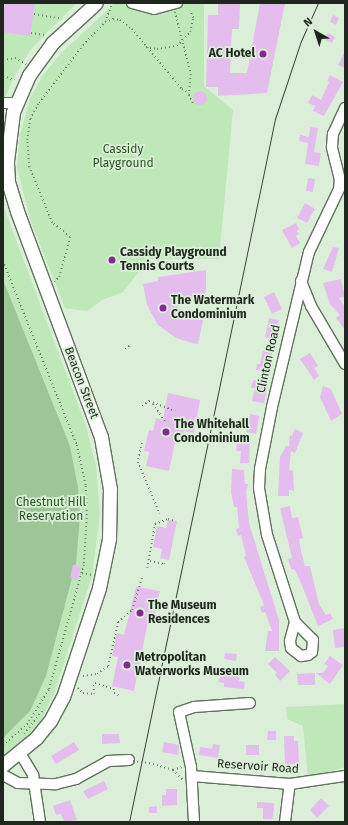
<!DOCTYPE html>
<html>
<head>
<meta charset="utf-8">
<style>
	body { margin:0 }
	#map { position:relative; width:348px; height:825px; overflow:hidden; background:#dbefd8; font-family:"Fira Sans",sans-serif }
	div>[style] { position:absolute }
	.green>* { inset:0; background:#bee8b8 }
	.water>* { inset:0; background:#9dc697 }
	.building>* { inset:0; background:#e4bdee }
	.round { border-radius:50% }
	.path>* { height:1.5px; margin-top:-0.75px; transform-origin:0; background:repeating-linear-gradient(90deg,#738172 0 1px,transparent 0 4px) }
	.roads { filter:drop-shadow(1px 0 #60725d) drop-shadow(-1px 0 #60725d) drop-shadow(0 1px #60725d) drop-shadow(0 -1px #60725d) }
	.minor>* { height:10px; margin:-5px; padding:0 5px; transform-origin:5px; border-radius:5px; background:#fff }
	.major>* { height:13px; margin:-6.5px; padding:0 6.5px; transform-origin:6.5px; border-radius:6.5px; background:#fff }
	.tram>* { height:1px; margin:-0.5px; padding:0 0.5px; transform-origin:0.5px; border-radius:0.5px; background:#394237 }
	.path-bridge>* { height:1.5px; margin-top:-0.75px; transform-origin:0; background:repeating-linear-gradient(90deg,#738172 0 1px,transparent 0 4px) }
	.dots>* { width:11px; height:11px; translate:-50% -50%; box-sizing:border-box; border:2px solid #dbefd8; border-radius:50% }
	span { translate:-50% -50%; white-space:nowrap; text-align:center; line-height:1.15; -webkit-text-stroke:3.5px #dbefd8; paint-order:stroke }
	.poi-label { font-size:12px; color:#1e261d; font-weight:700 }
	.right { translate:-100% -50%; text-align:right }
	.left { translate:0 -50%; text-align:left }
	.park-label { font-size:12px; color:#24591d }
	.street-label { font-size:12px; color:#1e261d }
	.frame { position:absolute; inset:0; border:4px solid #1e261d; pointer-events:none }
	.north { position:absolute; left:296px; top:12px; width:40px; height:40px; -webkit-text-stroke:3px #dbefd8; paint-order:stroke; rotate:321deg; font-size:11px; font-weight:700; line-height:16px; text-align:center; color:#1e261d }
	.north::after { content:''; display:block; margin:auto; width:14px; height:18px; background:#1e261d; clip-path:polygon(50% 0,100% 100%,50% 72%,0 100%) }
</style>
</head>
<body>
<div id="map">
	<div class="green">
		<div style="clip-path:polygon(3px 3px,77px 3px,31px 49px,13px 79px,3px 103px)"></div>
		<div style="clip-path:polygon(115px 3px,204px 3px,204px 86px,233px 110px,219px 259px,149px 259px,122px 293px,104px 299px,87px 311px,65px 308px,30px 219px,17px 167px,20px 135px,30px 98px,43px 75px,61px 53px)"></div>
		<div style="clip-path:polygon(3px 205px,86px 426px,96px 466px,100px 513px,92px 576px,54px 694px,38px 726px,3px 758px)"></div>
		<div style="clip-path:polygon(345px 704px,345px 767px,308px 778px,303px 726px,287px 719px,286px 707px)"></div>
	</div>
	<div class="water">
		<div style="clip-path:polygon(3px 280px,70px 446px,78px 488px,80px 517px,76px 563px,46px 676px,30px 711px,3px 738px)"></div>
	</div>
	<div class="building">
		<div style="clip-path:polygon(3px 3px,35px 3px,30px 36px,3px 32px)"></div>
		<div style="clip-path:polygon(218px 3px,240px 4px,239px 29px,232px 29px,230px 73px,247px 73px,260px 3px,285px 3px,267px 93px,218px 96px,218px 87px,206px 87px,208px 15px,218px 15px)"></div>
		<div style="clip-path:polygon(333px 15px,339px 18px,336px 25px,330px 22px)"></div>
		<div style="clip-path:polygon(328px 33px,335px 37px,332px 43px,325px 40px)"></div>
		<div style="clip-path:polygon(345px 51px,345px 68px,338px 65px)"></div>
		<div style="clip-path:polygon(330px 75px,343px 82px,324px 116px,313px 111px,315px 106px,308px 103px,312px 95px,321px 100px,329px 82px,327px 81px)"></div>
		<div class="round" style="left:193px;top:91px;width:14px;height:14px"></div>
		<div style="clip-path:polygon(310px 127px,318px 128px,314px 152px,321px 153px,319px 166px,305px 164px,308px 143px,299px 141px,300px 135px,309px 137px)"></div>
		<div style="clip-path:polygon(308px 178px,315px 179px,313px 192px,306px 191px)"></div>
		<div style="clip-path:polygon(305px 203px,315px 209px,307px 223px,297px 218px)"></div>
		<div style="clip-path:polygon(296px 223px,299px 229px,297px 231px,299px 234px,296px 236px,300px 243px,292px 248px,282px 230px)"></div>
		<div style="clip-path:polygon(333px 247px,339px 248px,332px 272px,323px 269px)"></div>
		<div style="clip-path:polygon(206px 270px,206px 294px,180px 299px,178px 307px,189px 316px,203px 320px,198px 344px,192px 343px,176px 338px,158px 325px,147px 305px,143px 284px,158px 281px,158px 277px)"></div>
		<div style="clip-path:polygon(341px 279px,345px 297px,339px 298px,345px 307px,345px 330px,336px 318px,340px 315px,330px 304px,323px 283px)"></div>
		<div style="clip-path:polygon(274px 292px,282px 309px,272px 314px,264px 297px)"></div>
		<div style="clip-path:polygon(269px 318px,279px 320px,274px 339px,265px 337px)"></div>
		<div style="clip-path:polygon(263px 351px,272px 353px,268px 372px,256px 370px,257px 364px,260px 364px)"></div>
		<div style="clip-path:polygon(310px 353px,318px 366px,314px 368px,319px 376px,314px 380px,300px 359px)"></div>
		<div style="clip-path:polygon(253px 380px,268px 383px,264px 403px,252px 401px,255px 388px,251px 388px)"></div>
		<div style="clip-path:polygon(323px 386px,331px 389px,342px 414px,331px 421px,320px 397px)"></div>
		<div style="clip-path:polygon(168px 393px,200px 400px,194px 433px,184px 431px,183px 438px,176px 437px,169px 471px,146px 466px,149px 452px,144px 451px,149px 430px,153px 431px,156px 418px,163px 420px)"></div>
		<div style="clip-path:polygon(250px 414px,259px 416px,256px 434px,246px 432px)"></div>
		<div style="clip-path:polygon(295px 429px,303px 433px,295px 453px,291px 451px,289px 470px,293px 471px,294px 491px,289px 490px,289px 496px,278px 496px,280px 457px,286px 446px,289px 446px,290px 435px,292px 436px)"></div>
		<div style="clip-path:polygon(237px 443px,250px 444px,249px 463px,240px 463px,241px 451px,236px 451px)"></div>
		<div style="clip-path:polygon(232px 469px,244px 470px,245px 484px,248px 484px,246px 492px,249px 523px,279px 620px,279px 651px,265px 651px,268px 631px,272px 631px,265px 612px,262px 613px,260px 607px,264px 605px,244px 557px,246px 556px,241px 535px,238px 536px,236px 529px,239px 528px,237px 507px,234px 507px,231px 492px)"></div>
		<div style="clip-path:polygon(290px 506px,292px 518px,298px 517px,303px 538px,299px 539px,301px 551px,305px 566px,310px 566px,319px 604px,326px 615px,330px 613px,333px 619px,318px 626px,299px 578px,295px 570px,291px 569px,288px 559px,292px 558px,280px 508px)"></div>
		<div style="clip-path:polygon(168px 520px,177px 521px,169px 560px,160px 558px,162px 549px,153px 547px,157px 526px,166px 528px)"></div>
		<div style="clip-path:polygon(73px 565px,81px 566px,78px 580px,70px 578px)"></div>
		<div style="clip-path:polygon(136px 587px,160px 591px,155px 613px,150px 612px,134px 691px,112px 686px,118px 657px,112px 656px,117px 633px,124px 635px)"></div>
		<div style="clip-path:polygon(345px 628px,345px 647px,335px 648px,333px 630px)"></div>
		<div style="clip-path:polygon(225px 653px,237px 654px,236px 661px,224px 659px)"></div>
		<div style="clip-path:polygon(330px 656px,343px 665px,330px 684px,316px 673px,323px 673px,328px 666px,324px 664px)"></div>
		<div style="clip-path:polygon(275px 657px,290px 671px,280px 681px,275px 675px,277px 673px,268px 664px)"></div>
		<div style="clip-path:polygon(223px 671px,240px 673px,239px 681px,245px 682px,244px 689px,224px 687px,224px 683px,218px 682px)"></div>
		<div style="clip-path:polygon(315px 673px,315px 685px,298px 685px,297px 674px)"></div>
		<div style="clip-path:polygon(268px 731px,276px 731px,276px 740px,267px 740px)"></div>
		<div style="clip-path:polygon(102px 734px,119px 734px,120px 743px,102px 744px)"></div>
		<div style="clip-path:polygon(284px 736px,294px 736px,294px 741px,298px 741px,299px 764px,285px 764px)"></div>
		<div style="clip-path:polygon(74px 742px,79px 750px,56px 764px,51px 756px)"></div>
		<div style="clip-path:polygon(164px 742px,179px 745px,178px 755px,162px 752px)"></div>
		<div style="clip-path:polygon(213px 744px,220px 745px,218px 758px,199px 755px,200px 747px,212px 749px)"></div>
		<div style="clip-path:polygon(246px 745px,259px 745px,259px 755px,246px 755px)"></div>
		<div style="clip-path:polygon(104px 781px,108px 789px,88px 799px,83px 791px)"></div>
		<div style="clip-path:polygon(166px 789px,177px 789px,177px 805px,162px 806px,162px 795px,166px 795px)"></div>
		<div style="clip-path:polygon(321px 798px,329px 806px,317px 818px,310px 810px)"></div>
		<div style="clip-path:polygon(70px 800px,77px 820px,64px 822px,61px 814px,56px 815px,53px 806px)"></div>
		<div style="clip-path:polygon(257px 802px,274px 803px,273px 819px,263px 819px,263px 808px,257px 808px)"></div>
		<div style="clip-path:polygon(157px 806px,157px 813px,149px 813px,149px 807px)"></div>
	</div>
	<div class="path">
		<div style="left:175px;top:12px;width:64px;rotate:75.5deg"></div>
		<div style="left:191px;top:74px;width:21px;rotate:95deg"></div>
		<div style="left:189px;top:95px;width:9px;rotate:63deg"></div>
		<div style="left:34px;top:14px;width:28px;rotate:10deg"></div>
		<div style="left:105px;top:22px;width:20px;rotate:-70deg"></div>
		<div style="left:31px;top:33px;width:14px;rotate:8deg"></div>
		<div style="left:146px;top:47px;width:11px;rotate:10deg"></div>
		<div style="left:157px;top:49px;width:20px;rotate:-9deg"></div>
		<div style="left:177px;top:46px;width:19px;rotate:-47deg"></div>
		<div style="left:190px;top:32px;width:14px;rotate:-78deg"></div>
		<div style="left:193px;top:18px;width:8px;rotate:-113deg"></div>
		<div style="left:3px;top:60px;width:12px;rotate:-9deg"></div>
		<div style="left:15px;top:58px;width:13px;rotate:29deg"></div>
		<div style="left:3px;top:76px;width:12px;rotate:20deg"></div>
		<div style="left:3px;top:261px;width:198px;rotate:68.1deg"></div>
		<div style="left:77px;top:445px;width:42px;rotate:77.6deg"></div>
		<div style="left:86px;top:486px;width:32px;rotate:88deg"></div>
		<div style="left:87px;top:518px;width:47px;rotate:93.7deg"></div>
		<div style="left:84px;top:565px;width:130px;rotate:105.6deg"></div>
		<div style="left:49px;top:690px;width:40px;rotate:122deg"></div>
		<div style="left:28px;top:724px;width:33px;rotate:139deg"></div>
		<div style="left:54px;top:282px;width:7px;rotate:-45deg"></div>
		<div style="left:59px;top:277px;width:41px;rotate:-74.6deg"></div>
		<div style="left:70px;top:237px;width:23px;rotate:-142deg"></div>
		<div style="left:52px;top:223px;width:61px;rotate:-112.3deg"></div>
		<div style="left:29px;top:167px;width:27px;rotate:-94deg"></div>
		<div style="left:27px;top:140px;width:21px;rotate:-82deg"></div>
		<div style="left:30px;top:119px;width:18px;rotate:-61deg"></div>
		<div style="left:39px;top:103px;width:73px;rotate:-52.8deg"></div>
		<div style="left:83px;top:45px;width:32px;rotate:-46deg"></div>
		<div style="left:105px;top:22px;width:9px;rotate:-21deg"></div>
		<div style="left:113px;top:19px;width:7px;rotate:8deg"></div>
		<div style="left:120px;top:20px;width:15px;rotate:37deg"></div>
		<div style="left:132px;top:29px;width:78px;rotate:50.2deg"></div>
		<div style="left:182px;top:89px;width:8px;rotate:30deg"></div>
		<div style="left:125px;top:349px;width:6px;rotate:-39deg"></div>
		<div style="left:153px;top:404px;width:21px;rotate:55deg"></div>
		<div style="left:142px;top:406px;width:9px;rotate:-36deg"></div>
		<div style="left:149px;top:401px;width:28px;rotate:21deg"></div>
		<div style="left:142px;top:443px;width:19px;rotate:102deg"></div>
		<div style="left:138px;top:462px;width:56px;rotate:67.1deg"></div>
		<div style="left:150px;top:561px;width:14px;rotate:12deg"></div>
		<div style="left:164px;top:564px;width:3px;rotate:-90deg"></div>
		<div style="left:147px;top:568px;width:45px;rotate:-79.7deg"></div>
		<div style="left:155px;top:524px;width:14px;rotate:-21deg"></div>
		<div style="left:168px;top:519px;width:7px;rotate:16deg"></div>
		<div style="left:82px;top:573px;width:10px;rotate:11deg"></div>
		<div style="left:83px;top:676px;width:14px;rotate:-8deg"></div>
		<div style="left:97px;top:674px;width:14px;rotate:-36deg"></div>
		<div style="left:108px;top:666px;width:45px;rotate:-77.2deg"></div>
		<div style="left:118px;top:622px;width:18px;rotate:-41deg"></div>
		<div style="left:132px;top:610px;width:34px;rotate:-73deg"></div>
		<div style="left:78px;top:688px;width:7px;rotate:45deg"></div>
		<div style="left:83px;top:693px;width:11px;rotate:5deg"></div>
		<div style="left:94px;top:694px;width:8px;rotate:-97deg"></div>
		<div style="left:93px;top:686px;width:4px;rotate:-56deg"></div>
		<div style="left:95px;top:683px;width:20px;rotate:18deg"></div>
		<div style="left:114px;top:689px;width:4px;rotate:90deg"></div>
		<div style="left:114px;top:693px;width:7px;rotate:27deg"></div>
		<div style="left:24px;top:734px;width:31px;rotate:-52deg"></div>
		<div style="left:149px;top:763px;width:25px;rotate:16deg"></div>
		<div style="left:173px;top:770px;width:9px;rotate:-18deg"></div>
		<div style="left:173px;top:770px;width:14px;rotate:45deg"></div>
	</div>
	<div class="roads">
		<div class="minor">
			<div style="left:132px;top:3px;width:23px;rotate:15deg"></div>
			<div style="left:154px;top:9px;width:24px;rotate:-15deg"></div>
			<div style="left:3px;top:103px;width:13px"></div>
			<div style="left:301px;top:281px;width:27px;rotate:68deg"></div>
			<div style="left:311px;top:306px;width:67px;rotate:59.6deg"></div>
			<div style="left:295px;top:622px;width:20px;rotate:105deg"></div>
			<div style="left:290px;top:641px;width:7px;rotate:82deg"></div>
			<div style="left:291px;top:648px;width:13px;rotate:39deg"></div>
			<div style="left:301px;top:656px;width:7px;rotate:-8deg"></div>
			<div style="left:308px;top:655px;width:5px;rotate:-37deg"></div>
			<div style="left:312px;top:652px;width:12px;rotate:-85deg"></div>
			<div style="left:313px;top:640px;width:25px;rotate:-135deg"></div>
			<div style="left:295px;top:622px;width:91px;rotate:-107.8deg"></div>
			<div style="left:267px;top:535px;width:48px;rotate:-99.7deg"></div>
			<div style="left:259px;top:488px;width:19px;rotate:-87deg"></div>
			<div style="left:260px;top:469px;width:63px;rotate:-79deg"></div>
			<div style="left:272px;top:407px;width:159px;rotate:-76.6deg"></div>
			<div style="left:309px;top:252px;width:70px;rotate:-64.5deg"></div>
			<div style="left:339px;top:189px;width:9px;rotate:-84deg"></div>
			<div style="left:340px;top:180px;width:34px;rotate:-104deg"></div>
			<div style="left:332px;top:147px;width:13px;rotate:-86deg"></div>
			<div style="left:333px;top:134px;width:29px;rotate:-65deg"></div>
			<div style="left:20px;top:753px;width:26px;rotate:59deg"></div>
			<div style="left:33px;top:775px;width:48px;rotate:81.5deg"></div>
			<div style="left:3px;top:775px;width:17px;rotate:28deg"></div>
			<div style="left:18px;top:783px;width:38px;rotate:2deg"></div>
			<div style="left:56px;top:784px;width:21px;rotate:-14deg"></div>
			<div style="left:76px;top:779px;width:37px;rotate:-29deg"></div>
			<div style="left:108px;top:761px;width:21px;rotate:-3deg"></div>
			<div style="left:192px;top:776px;width:98px;rotate:4.7deg"></div>
			<div style="left:290px;top:784px;width:56px;rotate:-8.3deg"></div>
			<div style="left:194px;top:822px;width:55px;rotate:-93.1deg"></div>
			<div style="left:191px;top:767px;width:56px;rotate:-102.3deg"></div>
			<div style="left:179px;top:712px;width:16px;rotate:-18deg"></div>
			<div style="left:194px;top:707px;width:56px;rotate:-4.1deg"></div>
			<div style="left:285px;top:822px;width:38px;rotate:-83deg"></div>
		</div>
		<div class="major">
			<div style="left:3px;top:765px;width:43px;rotate:-39.3deg"></div>
			<div style="left:36px;top:738px;width:22px;rotate:-51deg"></div>
			<div style="left:50px;top:721px;width:27px;rotate:-62deg"></div>
			<div style="left:63px;top:697px;width:115px;rotate:-71.7deg"></div>
			<div style="left:99px;top:588px;width:50px;rotate:-78.5deg"></div>
			<div style="left:109px;top:539px;width:50px;rotate:-88.9deg"></div>
			<div style="left:110px;top:489px;width:53px;rotate:-99.8deg"></div>
			<div style="left:101px;top:437px;width:241px;rotate:-110.4deg"></div>
			<div style="left:17px;top:211px;width:30px;rotate:-107deg"></div>
			<div style="left:8px;top:182px;width:21px;rotate:-93deg"></div>
			<div style="left:7px;top:161px;width:49px;rotate:-83deg"></div>
			<div style="left:13px;top:112px;width:40px;rotate:-66.6deg"></div>
			<div style="left:29px;top:75px;width:39px;rotate:-54deg"></div>
			<div style="left:52px;top:43px;width:59px;rotate:-42.3deg"></div>
		</div>
	</div>
	<div class="tram">
		<div style="left:129px;top:822px;width:718px;rotate:-78.27deg"></div>
		<div style="left:275px;top:119px;width:82px;rotate:-71.6deg"></div>
		<div style="left:301px;top:41px;width:42px;rotate:-65.9deg"></div>
	</div>
	<div class="path-bridge">
		<div style="left:133px;top:761px;width:16px;rotate:7deg"></div>
	</div>
	<div class="dots">
		<div style="left:263px;top:54px;background:#822996"></div>
		<div style="left:112px;top:260px;background:#822996"></div>
		<div style="left:163px;top:308px;background:#822996"></div>
		<div style="left:166px;top:432px;background:#822996"></div>
		<div style="left:140px;top:613px;background:#822996"></div>
		<div style="left:127px;top:665px;background:#822996"></div>
	</div>
	<div class="poi-label">
		<span class="right" style="left:255px;top:54px">AC Hotel</span>
		<span class="left" style="left:120px;top:260px">Cassidy Playground<br>Tennis Courts</span>
		<span class="left" style="left:171px;top:308px">The Watermark<br>Condominium</span>
		<span class="left" style="left:174px;top:432px">The Whitehall<br>Condominium</span>
		<span class="left" style="left:148px;top:613px">The Museum<br>Residences</span>
		<span class="left" style="left:135px;top:665px">Metropolitan<br>Waterworks Museum</span>
	</div>
	<div class="park-label">
		<span style="left:123px;top:157px">Cassidy<br>Playground</span>
		<span style="left:51px;top:510px">Chestnut Hill<br>Reservation</span>
	</div>
	<div class="street-label">
		<span style="left:269px;top:359px;rotate:-77deg">Clinton Road</span>
		<span style="left:81px;top:383px;rotate:69deg">Beacon Street</span>
		<span style="left:258px;top:767px;rotate:4deg">Reservoir Road</span>
	</div>
	<div class="frame"></div>
	<div class="north">N</div>
</div>
</body>
</html>
